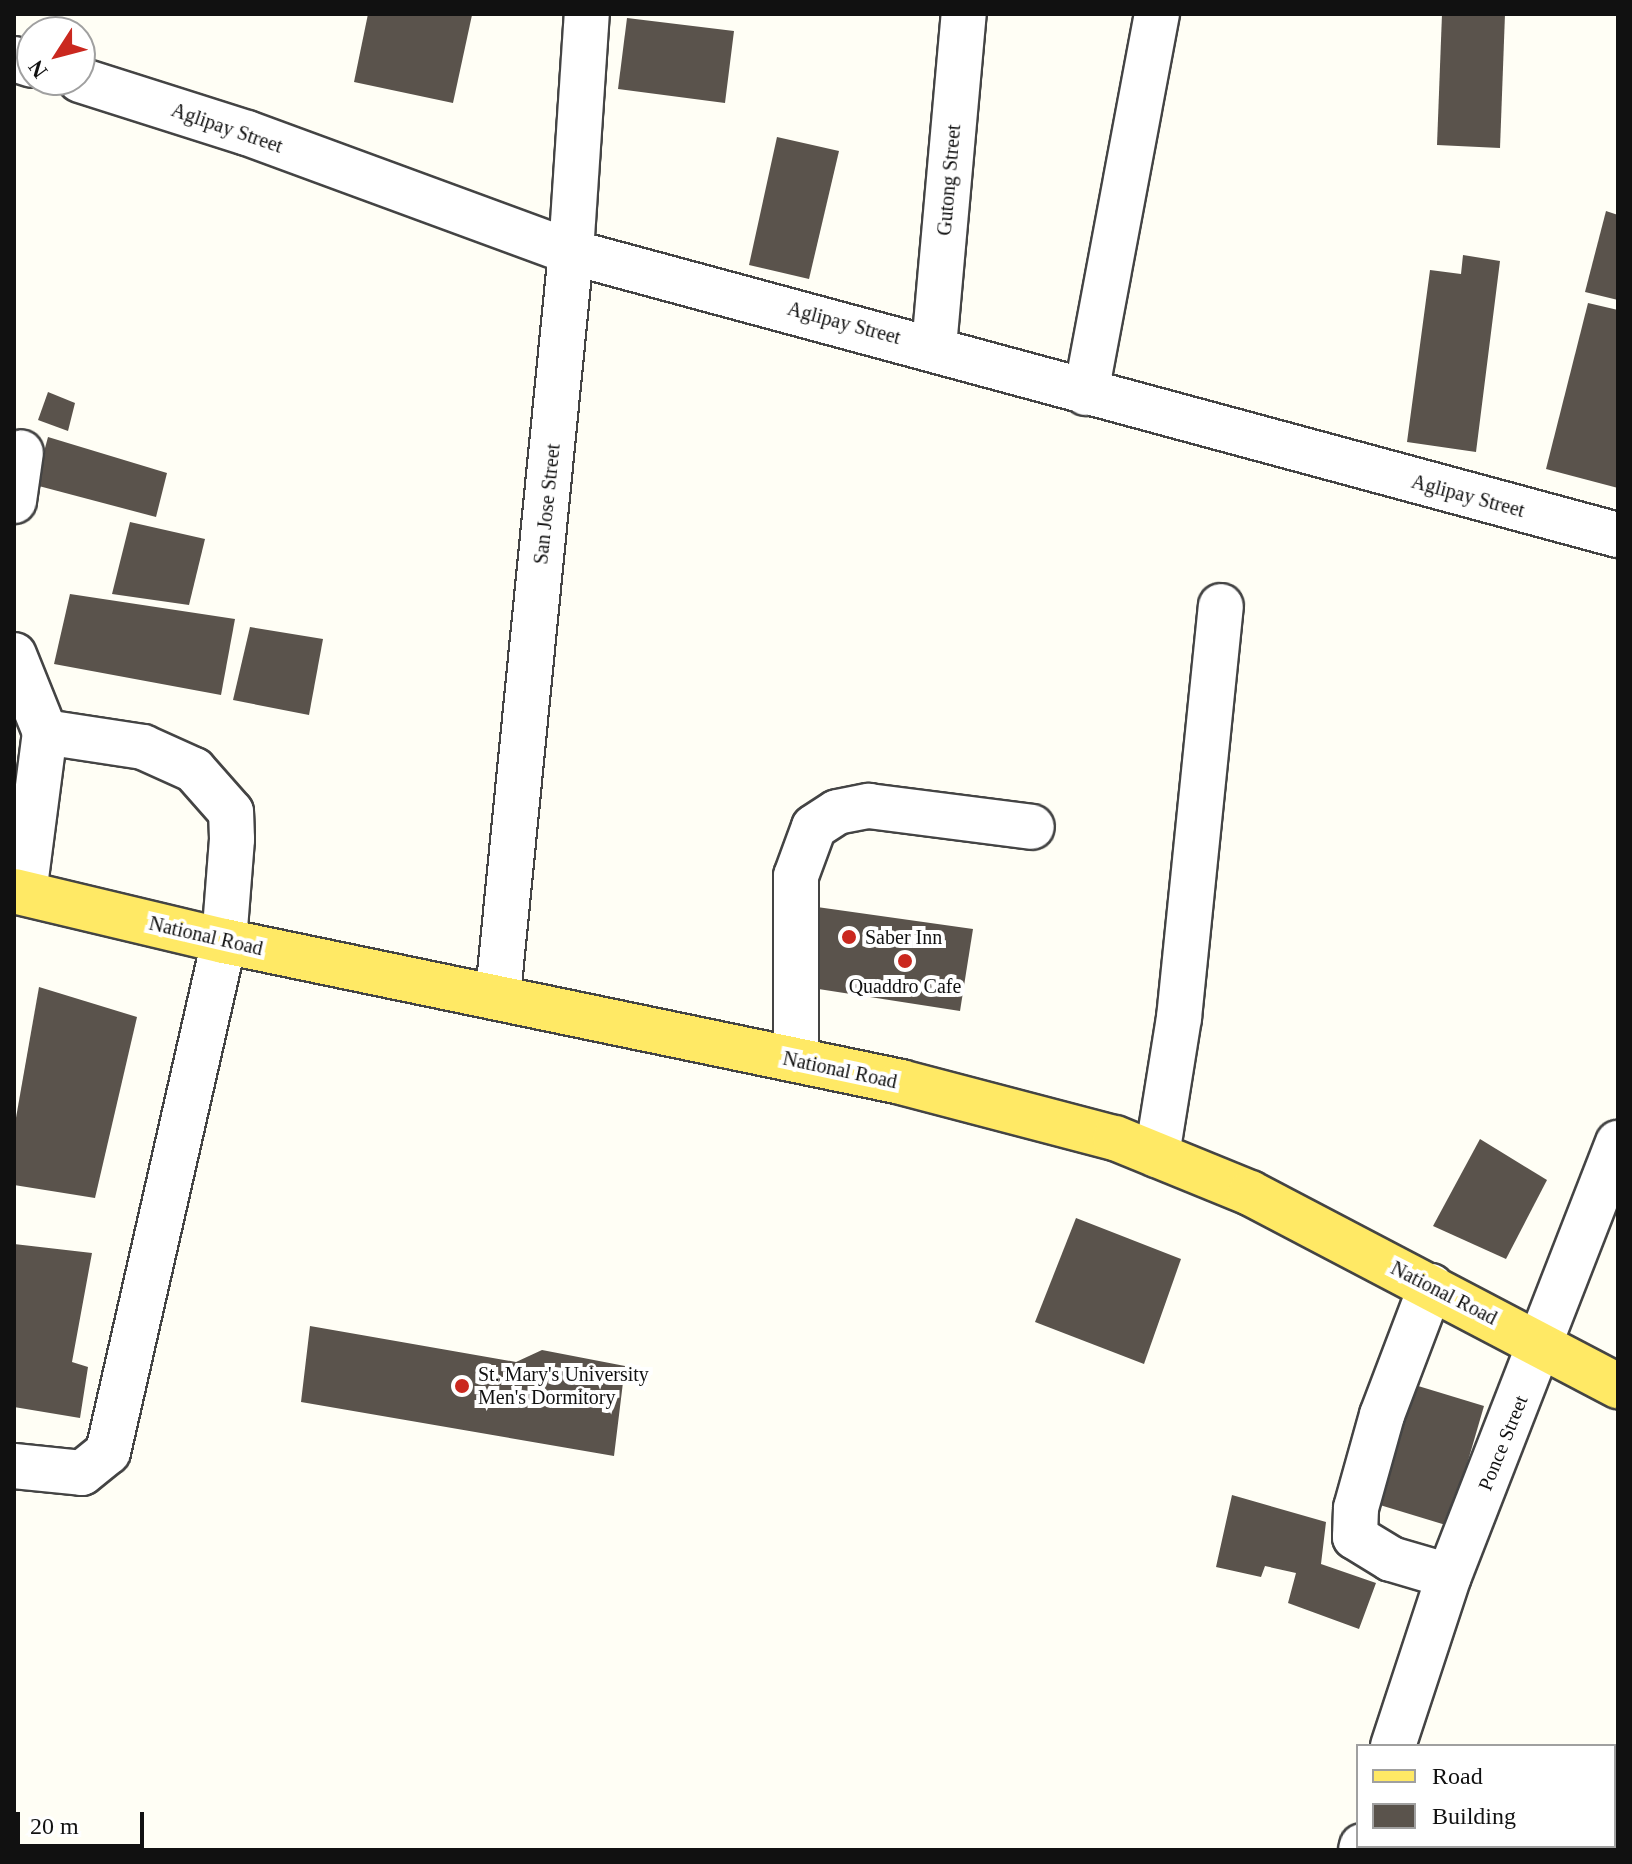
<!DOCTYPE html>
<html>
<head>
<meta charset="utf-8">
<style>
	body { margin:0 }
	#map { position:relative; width:1632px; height:1864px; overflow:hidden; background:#fffef5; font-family:"Times New Roman",serif }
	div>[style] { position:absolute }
	.building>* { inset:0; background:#5a534c }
	.roads { filter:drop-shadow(2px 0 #444) drop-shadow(-2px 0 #444) drop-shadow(0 2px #444) drop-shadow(0 -2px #444) }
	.minor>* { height:44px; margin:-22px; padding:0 22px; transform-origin:22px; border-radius:22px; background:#fff }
	.major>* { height:44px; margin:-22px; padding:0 22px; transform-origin:22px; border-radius:22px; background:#ffe965 }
	.dots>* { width:22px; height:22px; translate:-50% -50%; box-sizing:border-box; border:4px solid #fff; border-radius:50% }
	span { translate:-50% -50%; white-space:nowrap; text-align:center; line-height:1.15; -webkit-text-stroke:8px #fff; paint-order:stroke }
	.street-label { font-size:20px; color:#111 }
	.poi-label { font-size:20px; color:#111 }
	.left { translate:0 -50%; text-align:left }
	.frame { position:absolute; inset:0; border:16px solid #111; pointer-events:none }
	.legend { position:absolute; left:1356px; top:1744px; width:260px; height:104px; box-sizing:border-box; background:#fff; border:2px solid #a0a0a0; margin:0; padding:10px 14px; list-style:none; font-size:24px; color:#111 }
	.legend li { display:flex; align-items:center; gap:16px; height:40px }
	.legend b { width:40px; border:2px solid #a0a0a0 }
	.north { position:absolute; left:16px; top:16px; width:80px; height:80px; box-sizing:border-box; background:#fff; border:2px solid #a0a0a0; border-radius:50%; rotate:234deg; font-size:22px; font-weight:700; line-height:32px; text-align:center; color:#111 }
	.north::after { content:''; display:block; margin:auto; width:28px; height:36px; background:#ca281f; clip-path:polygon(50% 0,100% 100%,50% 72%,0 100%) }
	.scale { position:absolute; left:16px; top:1812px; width:128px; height:36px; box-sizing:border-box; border:4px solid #111; border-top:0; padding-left:10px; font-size:24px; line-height:28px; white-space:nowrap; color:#111; -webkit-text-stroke:6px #fff; paint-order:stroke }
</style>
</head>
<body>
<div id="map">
	<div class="building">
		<div style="clip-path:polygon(368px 14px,472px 15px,453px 103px,354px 82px)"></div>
		<div style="clip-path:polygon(1442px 14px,1505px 14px,1500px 148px,1437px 145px)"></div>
		<div style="clip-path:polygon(627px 18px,734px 31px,725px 103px,618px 89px)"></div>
		<div style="clip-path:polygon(777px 137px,839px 151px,809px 279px,749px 265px)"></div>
		<div style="clip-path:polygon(1606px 211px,1618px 215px,1618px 300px,1585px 292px)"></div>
		<div style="clip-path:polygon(1463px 255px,1500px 261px,1476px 452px,1407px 442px,1430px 270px,1461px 274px)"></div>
		<div style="clip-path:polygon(1588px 303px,1618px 310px,1618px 488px,1546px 469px)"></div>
		<div style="clip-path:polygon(48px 392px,75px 403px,68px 431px,38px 420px)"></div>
		<div style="clip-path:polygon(48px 437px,167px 473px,156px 517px,35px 485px)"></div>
		<div style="clip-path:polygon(130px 522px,205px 539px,189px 605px,112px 594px)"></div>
		<div style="clip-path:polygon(70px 594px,235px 619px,221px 695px,54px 664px)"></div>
		<div style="clip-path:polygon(250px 627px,323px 639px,309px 715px,233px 700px)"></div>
		<div style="clip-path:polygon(817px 907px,973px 929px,960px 1011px,812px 988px)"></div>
		<div style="clip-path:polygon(39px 987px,137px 1017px,95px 1198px,14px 1185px,14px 1129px)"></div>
		<div style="clip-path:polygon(1480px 1139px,1547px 1180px,1506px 1259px,1433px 1226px)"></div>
		<div style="clip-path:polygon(1076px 1218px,1181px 1259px,1144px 1364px,1035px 1322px)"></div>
		<div style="clip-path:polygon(14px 1244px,92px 1253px,72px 1362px,88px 1367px,80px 1418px,14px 1407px)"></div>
		<div style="clip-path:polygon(310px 1326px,516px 1362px,542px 1350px,625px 1366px,614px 1456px,301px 1402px)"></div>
		<div style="clip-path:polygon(1405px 1382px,1484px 1406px,1449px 1526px,1370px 1502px)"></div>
		<div style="clip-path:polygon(1232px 1495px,1326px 1522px,1321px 1564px,1376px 1583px,1359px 1629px,1288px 1603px,1296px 1573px,1265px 1566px,1261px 1577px,1216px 1567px)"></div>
	</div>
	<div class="roads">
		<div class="minor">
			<div style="left:14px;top:59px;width:19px;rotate:18deg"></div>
			<div style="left:80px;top:80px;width:175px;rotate:17.6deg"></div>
			<div style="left:247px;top:133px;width:345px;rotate:20.2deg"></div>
			<div style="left:571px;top:252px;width:1085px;rotate:15.13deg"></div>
			<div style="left:934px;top:347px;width:334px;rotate:-84.9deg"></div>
			<div style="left:1086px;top:393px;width:386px;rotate:-79.4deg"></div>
			<div style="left:14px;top:501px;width:49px;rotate:-81.9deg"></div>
			<div style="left:14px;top:655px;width:83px;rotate:68.1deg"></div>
			<div style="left:45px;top:732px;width:162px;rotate:97.4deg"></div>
			<div style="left:498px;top:994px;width:746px;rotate:-84.38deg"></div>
			<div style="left:571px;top:252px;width:239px;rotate:-86.2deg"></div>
			<div style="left:796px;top:1060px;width:184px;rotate:-90deg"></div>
			<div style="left:796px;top:876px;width:52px;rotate:-69.8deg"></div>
			<div style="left:814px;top:827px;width:27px;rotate:-33deg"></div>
			<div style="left:837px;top:812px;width:33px;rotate:-11deg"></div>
			<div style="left:869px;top:806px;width:164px;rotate:7.3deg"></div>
			<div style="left:1157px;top:1155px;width:139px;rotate:-80.9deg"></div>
			<div style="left:1179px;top:1018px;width:414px;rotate:-84.2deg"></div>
			<div style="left:1431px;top:1286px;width:138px;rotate:110.8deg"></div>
			<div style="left:1382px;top:1415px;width:97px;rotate:105.6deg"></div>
			<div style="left:1356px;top:1508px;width:29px;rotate:92deg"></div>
			<div style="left:1355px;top:1537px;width:42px;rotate:31.4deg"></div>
			<div style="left:1391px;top:1559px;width:60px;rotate:16.3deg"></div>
			<div style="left:14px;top:1466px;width:68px;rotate:5.9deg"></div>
			<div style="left:82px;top:1473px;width:33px;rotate:-39deg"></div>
			<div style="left:108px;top:1452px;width:524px;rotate:-77.21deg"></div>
			<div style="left:224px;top:941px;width:102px;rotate:-85.5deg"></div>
			<div style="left:232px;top:839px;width:27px;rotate:-92deg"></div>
			<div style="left:231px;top:812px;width:56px;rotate:-131.4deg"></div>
			<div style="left:194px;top:770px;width:56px;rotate:-155.7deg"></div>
			<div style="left:143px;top:747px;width:99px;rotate:-171.3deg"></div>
			<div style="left:1393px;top:1746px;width:179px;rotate:-71.8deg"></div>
			<div style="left:1449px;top:1576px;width:465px;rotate:-68.7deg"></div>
			<div style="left:1361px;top:1850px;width:4px;rotate:-76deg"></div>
		</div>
		<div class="major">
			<div style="left:14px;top:891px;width:216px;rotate:13.4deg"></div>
			<div style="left:224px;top:941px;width:692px;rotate:11.76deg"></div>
			<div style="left:901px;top:1082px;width:221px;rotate:14.7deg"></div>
			<div style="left:1115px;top:1138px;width:146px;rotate:22.2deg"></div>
			<div style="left:1250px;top:1193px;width:416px;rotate:27.7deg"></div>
		</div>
	</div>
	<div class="dots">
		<div style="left:849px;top:937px;background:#ca281f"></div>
		<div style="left:905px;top:961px;background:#ca281f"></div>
		<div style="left:462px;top:1386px;background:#ca281f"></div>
	</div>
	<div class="street-label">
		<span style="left:227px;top:128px;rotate:19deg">Aglipay Street</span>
		<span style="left:949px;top:180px;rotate:-85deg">Gutong Street</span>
		<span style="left:844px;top:323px;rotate:15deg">Aglipay Street</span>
		<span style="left:1468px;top:496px;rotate:15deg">Aglipay Street</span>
		<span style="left:547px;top:504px;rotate:-84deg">San Jose Street</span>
		<span style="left:206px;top:936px;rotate:13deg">National Road</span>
		<span style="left:840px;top:1070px;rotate:12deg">National Road</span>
		<span style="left:1444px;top:1293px;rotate:27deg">National Road</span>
		<span style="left:1503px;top:1443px;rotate:-68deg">Ponce Street</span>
	</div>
	<div class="poi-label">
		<span class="left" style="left:865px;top:937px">Saber Inn</span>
		<span style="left:905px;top:986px">Quaddro Cafe</span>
		<span class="left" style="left:478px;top:1386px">St. Mary's University<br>Men's Dormitory</span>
	</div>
	<div class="frame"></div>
	<ul class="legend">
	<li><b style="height:10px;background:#ffe965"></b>Road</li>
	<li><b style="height:22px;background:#5a534c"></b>Building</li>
	</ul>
	<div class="north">N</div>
	<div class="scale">20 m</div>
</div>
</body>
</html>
